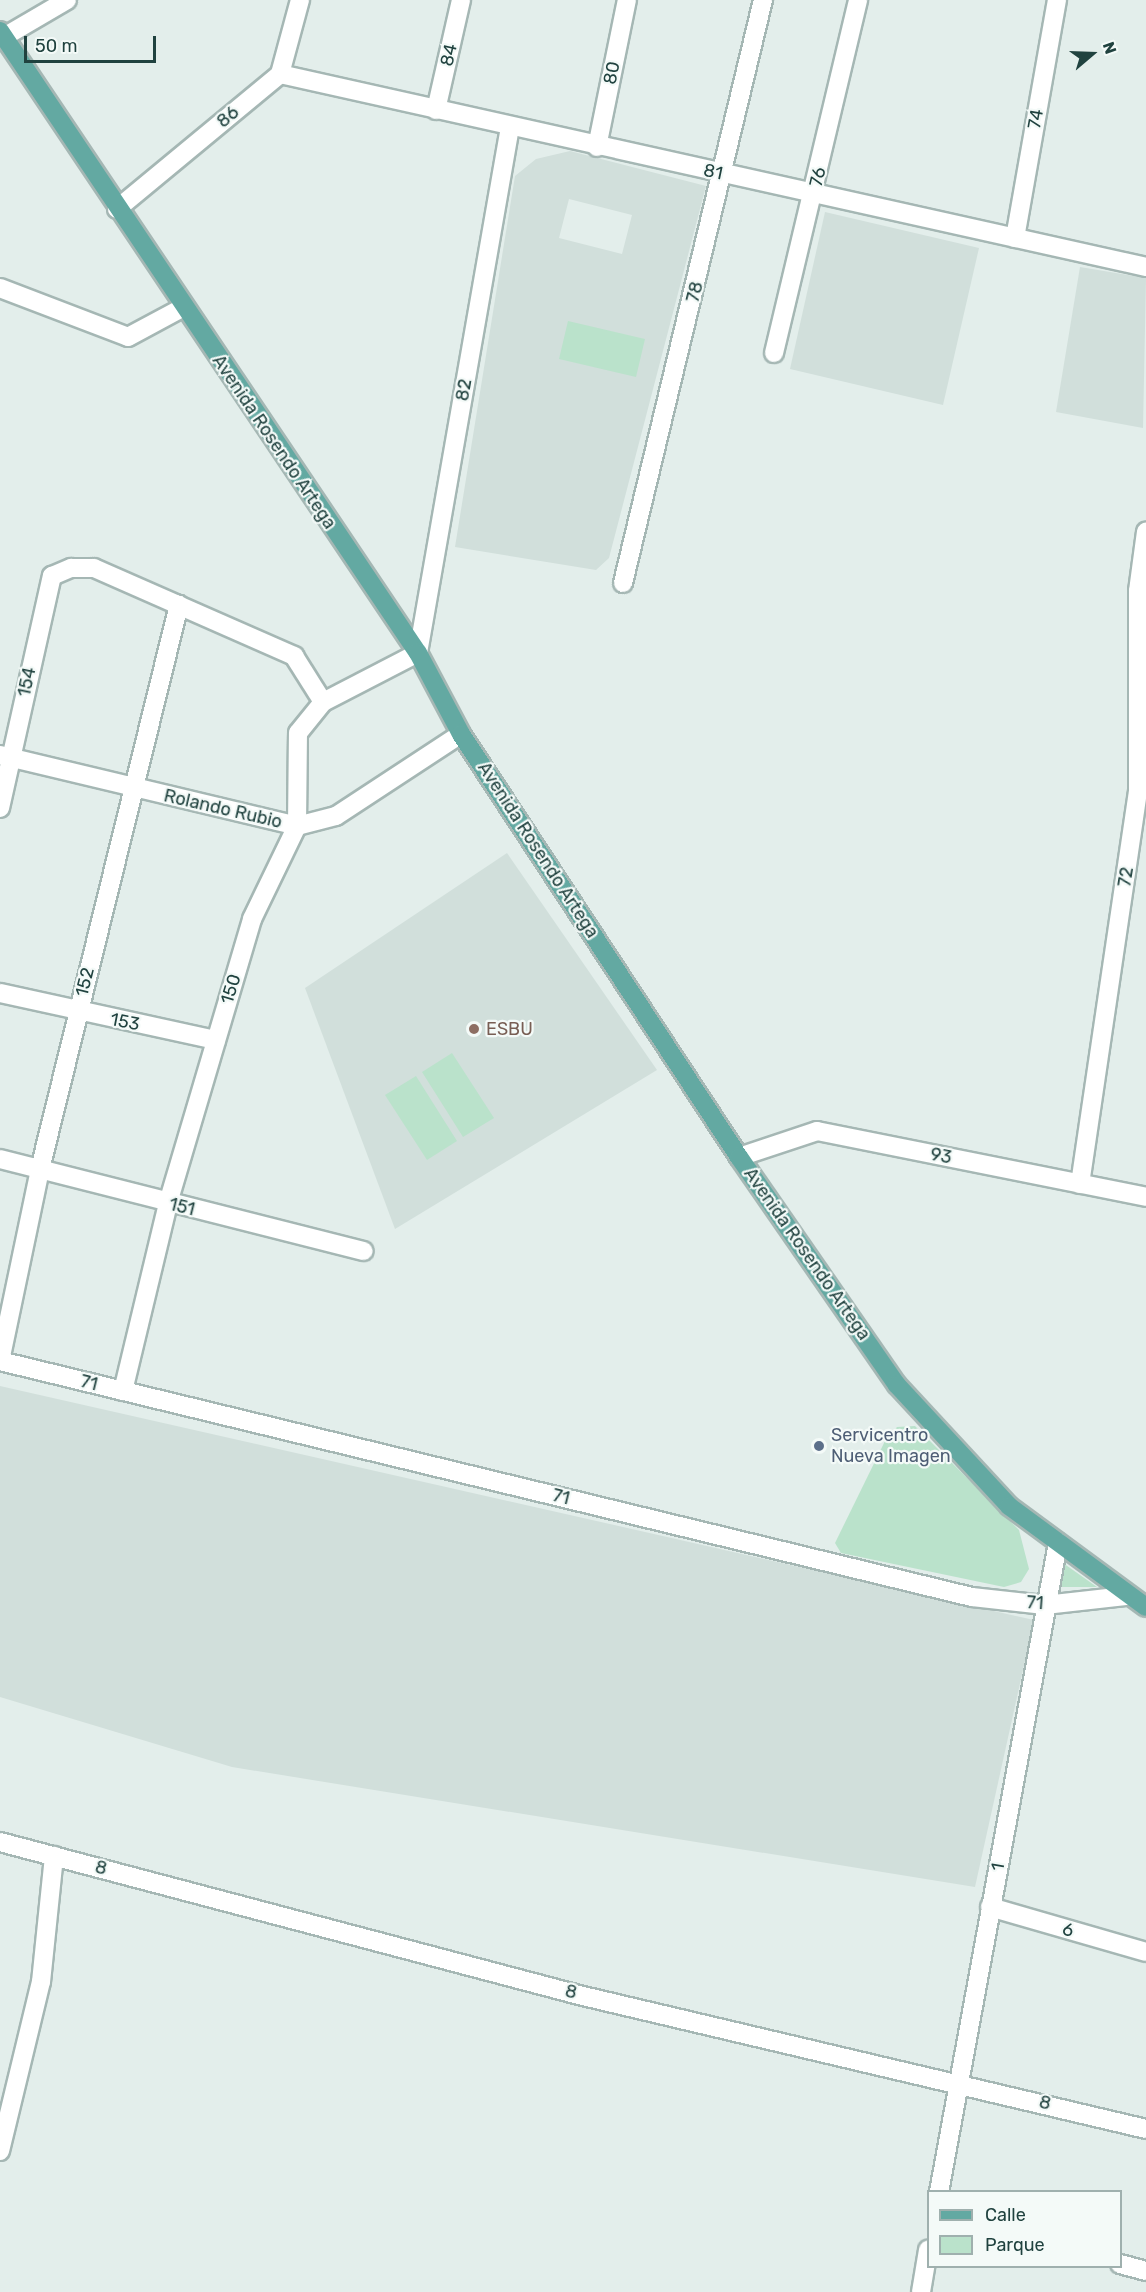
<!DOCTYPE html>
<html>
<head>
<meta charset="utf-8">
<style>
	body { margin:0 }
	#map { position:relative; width:1146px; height:2292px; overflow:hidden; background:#e3eeeb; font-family:Rubik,sans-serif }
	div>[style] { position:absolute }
	.built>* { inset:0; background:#d1dfdb }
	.green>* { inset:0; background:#bae2cb }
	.roads { filter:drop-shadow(2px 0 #a5b7b4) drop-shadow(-2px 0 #a5b7b4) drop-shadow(0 2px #a5b7b4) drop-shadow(0 -2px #a5b7b4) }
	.minor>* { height:18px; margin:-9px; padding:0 9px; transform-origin:9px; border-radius:9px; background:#fff }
	.major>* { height:18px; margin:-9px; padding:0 9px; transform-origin:9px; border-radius:9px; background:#63a9a2 }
	.dots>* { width:16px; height:16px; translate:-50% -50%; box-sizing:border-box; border:3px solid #f4faf8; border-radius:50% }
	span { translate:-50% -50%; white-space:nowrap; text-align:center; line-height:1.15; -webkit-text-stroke:4.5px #f4faf8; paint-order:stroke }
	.street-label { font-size:18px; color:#20423f }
	.education-label { font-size:18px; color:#785e54 }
	.left { translate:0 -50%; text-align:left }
	.service-label { font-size:18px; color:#4e5e75 }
	.legend { position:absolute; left:927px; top:2190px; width:195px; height:78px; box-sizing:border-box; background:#f4faf8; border:2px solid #9fb0ae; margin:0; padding:8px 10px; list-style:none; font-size:18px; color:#20423f }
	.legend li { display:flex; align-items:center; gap:12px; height:30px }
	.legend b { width:30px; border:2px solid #9fb0ae }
	.north { position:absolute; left:1062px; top:24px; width:60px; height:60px; -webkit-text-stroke:4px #f4faf8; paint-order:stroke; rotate:71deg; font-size:16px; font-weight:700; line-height:24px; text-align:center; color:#20423f }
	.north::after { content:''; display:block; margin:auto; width:21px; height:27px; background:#20423f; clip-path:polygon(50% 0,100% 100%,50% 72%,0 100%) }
	.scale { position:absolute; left:24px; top:36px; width:132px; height:27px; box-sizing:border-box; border:3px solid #20423f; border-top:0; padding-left:8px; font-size:18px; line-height:21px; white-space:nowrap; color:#20423f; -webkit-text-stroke:4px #f4faf8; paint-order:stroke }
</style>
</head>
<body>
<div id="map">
	<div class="built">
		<div style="clip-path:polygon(evenodd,570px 151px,706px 186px,609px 558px,596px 570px,455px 547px,515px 176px,536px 159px,570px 151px,569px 199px,632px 215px,622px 254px,559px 238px,569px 199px)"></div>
		<div style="clip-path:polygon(825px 212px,979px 248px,943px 405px,790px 369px)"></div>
		<div style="clip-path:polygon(1080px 267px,1146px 278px,1143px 428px,1056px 412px)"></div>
		<div style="clip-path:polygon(507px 853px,657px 1070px,395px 1229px,305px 988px)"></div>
		<div style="clip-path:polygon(0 1386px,1034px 1620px,975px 1887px,232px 1767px,0 1697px)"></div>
	</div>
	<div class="green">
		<div style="clip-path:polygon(568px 321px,645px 339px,636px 377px,559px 359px)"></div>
		<div style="clip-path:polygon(452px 1053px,494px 1118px,463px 1137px,422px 1072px)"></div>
		<div style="clip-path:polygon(416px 1076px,457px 1141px,427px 1160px,385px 1095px)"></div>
		<div style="clip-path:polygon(915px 1426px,1019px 1530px,1029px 1569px,1021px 1582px,1004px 1587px,841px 1553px,835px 1543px,885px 1441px,897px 1427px)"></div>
		<div style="clip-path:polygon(1063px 1563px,1097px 1587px,1059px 1587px)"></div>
	</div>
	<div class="roads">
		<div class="minor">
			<div style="left:4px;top:37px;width:73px;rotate:-30.4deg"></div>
			<div style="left:280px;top:74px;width:887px;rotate:12.56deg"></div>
			<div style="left:436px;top:110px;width:113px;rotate:-77.2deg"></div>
			<div style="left:597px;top:147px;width:150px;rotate:-78.5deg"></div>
			<div style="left:117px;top:209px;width:212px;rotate:-39.6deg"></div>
			<div style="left:280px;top:74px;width:77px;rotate:-74.9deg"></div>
			<div style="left:1015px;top:238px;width:242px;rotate:-80deg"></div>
			<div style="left:0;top:288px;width:137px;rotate:20.9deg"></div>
			<div style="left:128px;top:337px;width:61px;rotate:-28.2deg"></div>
			<div style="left:774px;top:353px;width:363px;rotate:-76.6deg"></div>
			<div style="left:623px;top:583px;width:600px;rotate:-76.5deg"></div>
			<div style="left:0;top:755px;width:305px;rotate:13.4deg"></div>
			<div style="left:297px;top:826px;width:40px;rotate:-14.4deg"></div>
			<div style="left:336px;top:816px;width:149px;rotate:-33.3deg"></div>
			<div style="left:0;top:808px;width:238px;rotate:-77.4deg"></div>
			<div style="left:52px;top:576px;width:21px;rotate:-23deg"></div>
			<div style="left:71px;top:568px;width:23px"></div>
			<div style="left:94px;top:568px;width:219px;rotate:23.7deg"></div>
			<div style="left:294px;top:656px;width:54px;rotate:57.8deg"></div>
			<div style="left:0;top:993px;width:221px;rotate:12.3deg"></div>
			<div style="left:739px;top:1157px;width:82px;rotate:-18.4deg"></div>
			<div style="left:817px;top:1131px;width:336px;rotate:11.3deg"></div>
			<div style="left:0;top:1159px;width:375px;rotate:14.2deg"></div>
			<div style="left:1080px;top:1184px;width:399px;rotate:-81.6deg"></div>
			<div style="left:1138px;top:789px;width:198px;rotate:-90deg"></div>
			<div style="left:1138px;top:591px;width:60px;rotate:-82.3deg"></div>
			<div style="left:0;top:1361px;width:1000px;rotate:13.65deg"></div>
			<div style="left:972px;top:1597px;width:73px;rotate:6.3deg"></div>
			<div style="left:1045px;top:1605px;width:81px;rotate:-6.4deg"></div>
			<div style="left:0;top:1361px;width:196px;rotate:-78.2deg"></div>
			<div style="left:40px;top:1169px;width:581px;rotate:-76.16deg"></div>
			<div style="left:123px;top:1391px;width:193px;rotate:-76.5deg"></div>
			<div style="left:168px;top:1203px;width:296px;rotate:-73.5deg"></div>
			<div style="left:252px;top:919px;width:103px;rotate:-64.2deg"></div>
			<div style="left:297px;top:826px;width:93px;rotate:-89.4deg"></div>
			<div style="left:298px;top:733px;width:40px;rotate:-51deg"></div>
			<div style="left:323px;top:702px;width:107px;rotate:-27.3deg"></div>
			<div style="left:418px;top:653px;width:534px;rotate:-80.08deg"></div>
			<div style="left:0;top:1842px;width:603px;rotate:14.8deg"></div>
			<div style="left:583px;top:1996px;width:578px;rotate:13.29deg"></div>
			<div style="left:990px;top:1907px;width:162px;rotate:16.1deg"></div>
			<div style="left:0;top:2151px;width:174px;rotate:-76.4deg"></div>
			<div style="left:41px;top:1982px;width:127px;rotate:-84.1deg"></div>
			<div style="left:939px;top:2192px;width:660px;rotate:-79.61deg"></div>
			<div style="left:1120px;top:2264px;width:27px;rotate:15deg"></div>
			<div style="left:921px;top:2292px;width:43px;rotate:-80.5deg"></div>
		</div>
		<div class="major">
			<div style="left:0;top:31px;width:749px;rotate:56.1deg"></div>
			<div style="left:418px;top:653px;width:92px;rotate:62deg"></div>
			<div style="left:461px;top:734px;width:506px;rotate:56.69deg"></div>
			<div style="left:739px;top:1157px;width:277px;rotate:55.3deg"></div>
			<div style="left:897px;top:1385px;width:165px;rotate:47.2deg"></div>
			<div style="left:1009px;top:1506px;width:170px;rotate:36.4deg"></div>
		</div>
	</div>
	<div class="dots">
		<div style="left:474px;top:1029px;background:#8d6e63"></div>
		<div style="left:819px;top:1446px;background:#5c6f8a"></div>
	</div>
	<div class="street-label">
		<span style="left:449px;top:55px;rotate:-77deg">84</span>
		<span style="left:612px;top:73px;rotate:-79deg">80</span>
		<span style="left:228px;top:117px;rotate:-40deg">86</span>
		<span style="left:1036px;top:119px;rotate:-80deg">74</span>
		<span style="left:713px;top:172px;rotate:12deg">81</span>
		<span style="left:818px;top:177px;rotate:-77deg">76</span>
		<span style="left:695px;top:292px;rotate:-76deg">78</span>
		<span style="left:464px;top:390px;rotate:-80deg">82</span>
		<span style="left:274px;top:442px;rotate:56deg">Avenida Rosendo Artega</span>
		<span style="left:27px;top:682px;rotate:-78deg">154</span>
		<span style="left:223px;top:809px;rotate:13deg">Rolando Rubio</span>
		<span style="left:538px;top:850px;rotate:57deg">Avenida Rosendo Artega</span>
		<span style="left:1126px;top:877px;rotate:-81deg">72</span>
		<span style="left:85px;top:982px;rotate:-76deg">152</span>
		<span style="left:231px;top:989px;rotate:-73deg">150</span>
		<span style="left:125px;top:1022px;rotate:11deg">153</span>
		<span style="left:941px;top:1156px;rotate:11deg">93</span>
		<span style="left:182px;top:1207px;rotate:14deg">151</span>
		<span style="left:807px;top:1254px;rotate:55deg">Avenida Rosendo Artega</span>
		<span style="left:89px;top:1383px;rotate:14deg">71</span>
		<span style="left:561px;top:1497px;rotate:14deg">71</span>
		<span style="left:1035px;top:1603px;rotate:4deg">71</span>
		<span style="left:998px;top:1867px;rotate:-80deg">1</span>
		<span style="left:101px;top:1868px;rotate:15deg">8</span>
		<span style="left:1068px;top:1930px;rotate:16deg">6</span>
		<span style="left:571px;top:1992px;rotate:14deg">8</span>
		<span style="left:1045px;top:2103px;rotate:15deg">8</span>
	</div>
	<div class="education-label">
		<span class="left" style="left:486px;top:1029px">ESBU</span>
	</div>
	<div class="service-label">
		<span class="left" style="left:831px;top:1446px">Servicentro<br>Nueva Imagen</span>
	</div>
	<ul class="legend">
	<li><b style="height:8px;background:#63a9a2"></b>Calle</li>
	<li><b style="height:16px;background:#bae2cb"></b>Parque</li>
	</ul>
	<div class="north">N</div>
	<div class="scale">50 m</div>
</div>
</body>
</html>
